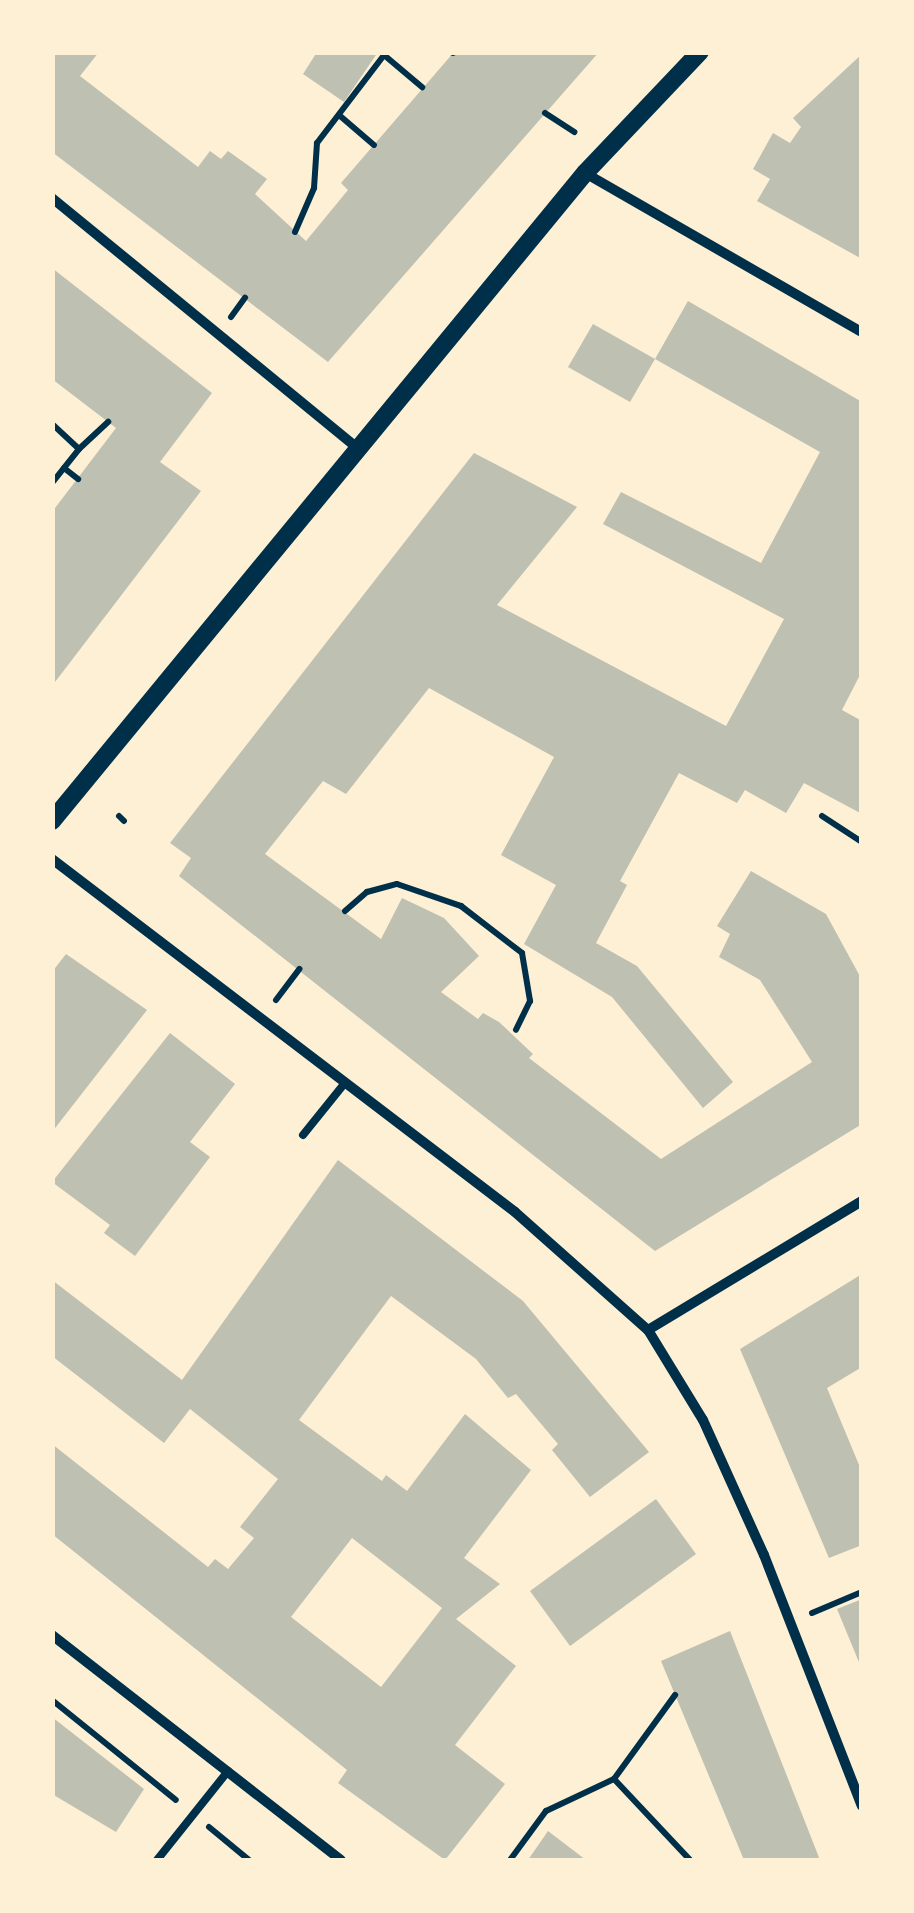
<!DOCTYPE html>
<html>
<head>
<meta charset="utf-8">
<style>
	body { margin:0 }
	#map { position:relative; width:914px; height:1913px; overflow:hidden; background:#fdf0d5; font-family:"Nunito Sans",sans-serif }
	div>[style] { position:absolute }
	.building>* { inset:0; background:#bec0b2 }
	.path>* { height:6px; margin:-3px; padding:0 3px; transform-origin:3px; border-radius:3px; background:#003049 }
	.service>* { height:8px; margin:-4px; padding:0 4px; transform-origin:4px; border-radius:4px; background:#003049 }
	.minor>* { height:10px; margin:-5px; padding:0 5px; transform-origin:5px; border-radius:5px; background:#003049 }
	.tertiary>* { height:18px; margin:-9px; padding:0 9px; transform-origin:9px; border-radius:9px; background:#003049 }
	span { translate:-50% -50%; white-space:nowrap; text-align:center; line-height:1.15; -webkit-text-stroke:10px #fdf0d5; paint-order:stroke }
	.frame { position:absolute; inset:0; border:55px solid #fdf0d5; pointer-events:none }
</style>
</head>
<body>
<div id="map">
	<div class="building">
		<div style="clip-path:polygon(52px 52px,99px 52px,80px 76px,198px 167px,210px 151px,221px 159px,228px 151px,267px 179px,255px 194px,306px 241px,348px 190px,341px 183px,454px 52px,599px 52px,328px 362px,52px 152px)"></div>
		<div style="clip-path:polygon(317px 52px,378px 52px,344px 102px,303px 74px)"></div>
		<div style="clip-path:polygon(862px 54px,862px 259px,757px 201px,770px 179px,753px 169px,773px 133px,790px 143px,801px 127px,793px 118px)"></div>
		<div style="clip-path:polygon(52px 268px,212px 393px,160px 462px,201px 491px,52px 686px,52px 512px,116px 428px,52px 379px)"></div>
		<div style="clip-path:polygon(688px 301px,862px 402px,862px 671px,842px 710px,862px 721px,862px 814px,804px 783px,786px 813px,745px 790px,737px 803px,679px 773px,620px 881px,627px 885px,596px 943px,637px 966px,733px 1082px,703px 1108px,612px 997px,524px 944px,556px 885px,501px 855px,554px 757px,429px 688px,346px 794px,323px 781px,265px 854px,381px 939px,402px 898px,444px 918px,479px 956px,441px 992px,478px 1019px,483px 1013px,499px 1022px,533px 1054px,529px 1058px,661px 1159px,812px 1062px,760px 980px,719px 957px,730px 934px,717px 926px,751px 871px,826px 914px,862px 980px,862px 1124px,655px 1251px,179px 876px,191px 858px,170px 843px,474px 453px,577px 507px,497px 605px,726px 726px,784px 619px,603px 524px,621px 492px,761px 563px,820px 452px,655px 359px)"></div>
		<div style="clip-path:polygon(593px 324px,655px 359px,630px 402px,568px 367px)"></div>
		<div style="clip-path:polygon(66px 954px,147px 1010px,52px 1132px,52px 972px)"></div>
		<div style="clip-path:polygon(170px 1033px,235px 1084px,190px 1142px,210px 1157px,135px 1256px,104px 1233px,110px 1225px,52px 1182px)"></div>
		<div style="clip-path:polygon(evenodd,338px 1160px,523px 1301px,649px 1452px,590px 1497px,552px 1450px,558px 1444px,516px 1394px,508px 1398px,476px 1359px,391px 1296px,299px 1420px,382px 1481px,386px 1475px,407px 1491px,465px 1414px,531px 1470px,464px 1558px,500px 1584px,456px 1619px,516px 1666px,455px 1745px,505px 1784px,445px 1860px,338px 1783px,347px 1770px,52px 1534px,52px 1444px,208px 1567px,215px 1559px,228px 1569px,254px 1538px,240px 1527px,278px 1479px,190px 1409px,164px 1443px,52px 1356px,52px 1280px,182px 1380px,338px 1160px,352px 1538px,442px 1608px,381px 1687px,291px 1617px,352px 1538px)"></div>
		<div style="clip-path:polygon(862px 1274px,862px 1367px,827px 1388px,862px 1472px,862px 1545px,829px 1558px,740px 1349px)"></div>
		<div style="clip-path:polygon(656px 1499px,696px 1554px,570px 1646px,530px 1591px)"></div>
		<div style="clip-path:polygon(862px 1599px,862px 1667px,861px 1667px,837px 1609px)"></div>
		<div style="clip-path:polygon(730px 1631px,820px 1860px,744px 1860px,661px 1661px)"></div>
		<div style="clip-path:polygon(52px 1717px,144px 1789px,116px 1832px,52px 1794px)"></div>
		<div style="clip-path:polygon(548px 1831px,586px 1860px,528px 1860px)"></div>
	</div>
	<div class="path">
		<div style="left:453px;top:52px;width:1px;rotate:90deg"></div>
		<div style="left:545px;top:113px;width:35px;rotate:33deg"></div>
		<div style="left:339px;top:115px;width:46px;rotate:40.6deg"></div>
		<div style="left:295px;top:232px;width:48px;rotate:-66.6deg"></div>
		<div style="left:314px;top:188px;width:45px;rotate:-86.2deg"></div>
		<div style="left:317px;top:143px;width:111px;rotate:-52.7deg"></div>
		<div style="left:384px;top:55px;width:50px;rotate:40.1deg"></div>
		<div style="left:231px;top:317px;width:24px;rotate:-54deg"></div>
		<div style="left:79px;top:449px;width:40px;rotate:-43deg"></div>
		<div style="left:64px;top:468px;width:18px;rotate:38deg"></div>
		<div style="left:52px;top:483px;width:43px;rotate:-51.5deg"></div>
		<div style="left:79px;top:449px;width:35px;rotate:-137deg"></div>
		<div style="left:119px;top:816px;width:7px;rotate:45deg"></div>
		<div style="left:822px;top:816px;width:48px;rotate:33deg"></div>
		<div style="left:345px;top:911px;width:29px;rotate:-41deg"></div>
		<div style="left:367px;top:892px;width:31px;rotate:-15deg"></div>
		<div style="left:397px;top:884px;width:68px;rotate:19deg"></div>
		<div style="left:461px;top:906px;width:77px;rotate:37.6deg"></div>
		<div style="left:522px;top:953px;width:49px;rotate:80.5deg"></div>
		<div style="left:530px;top:1001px;width:32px;rotate:116deg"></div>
		<div style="left:276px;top:1000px;width:39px;rotate:-53deg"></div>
		<div style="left:812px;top:1613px;width:54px;rotate:-22.8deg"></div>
		<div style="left:52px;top:1700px;width:159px;rotate:38.9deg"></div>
		<div style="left:614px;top:1779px;width:111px;rotate:46.8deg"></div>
		<div style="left:209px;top:1827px;width:52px;rotate:39.5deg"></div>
		<div style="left:510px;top:1860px;width:61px;rotate:-53.7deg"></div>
		<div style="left:546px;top:1811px;width:75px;rotate:-25.2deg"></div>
		<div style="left:614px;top:1779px;width:104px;rotate:-54deg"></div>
	</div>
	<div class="service">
		<div style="left:303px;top:1135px;width:67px;rotate:-51.1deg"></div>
		<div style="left:157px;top:1860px;width:114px;rotate:-51.4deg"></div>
	</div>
	<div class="minor">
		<div style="left:585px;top:173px;width:319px;rotate:29.9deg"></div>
		<div style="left:52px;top:198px;width:392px;rotate:39.3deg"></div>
		<div style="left:52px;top:859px;width:582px;rotate:37.32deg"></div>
		<div style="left:515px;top:1212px;width:178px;rotate:41.6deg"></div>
		<div style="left:648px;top:1330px;width:105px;rotate:58.6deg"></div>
		<div style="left:703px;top:1420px;width:148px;rotate:65.7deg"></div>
		<div style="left:764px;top:1555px;width:269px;rotate:68.7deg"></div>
		<div style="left:648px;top:1330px;width:250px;rotate:-31.1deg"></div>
		<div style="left:52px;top:1635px;width:366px;rotate:37.9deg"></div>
	</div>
	<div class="tertiary">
		<div style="left:52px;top:821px;width:839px;rotate:-50.56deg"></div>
		<div style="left:585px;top:173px;width:167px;rotate:-46.5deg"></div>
	</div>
	<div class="frame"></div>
</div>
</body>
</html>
